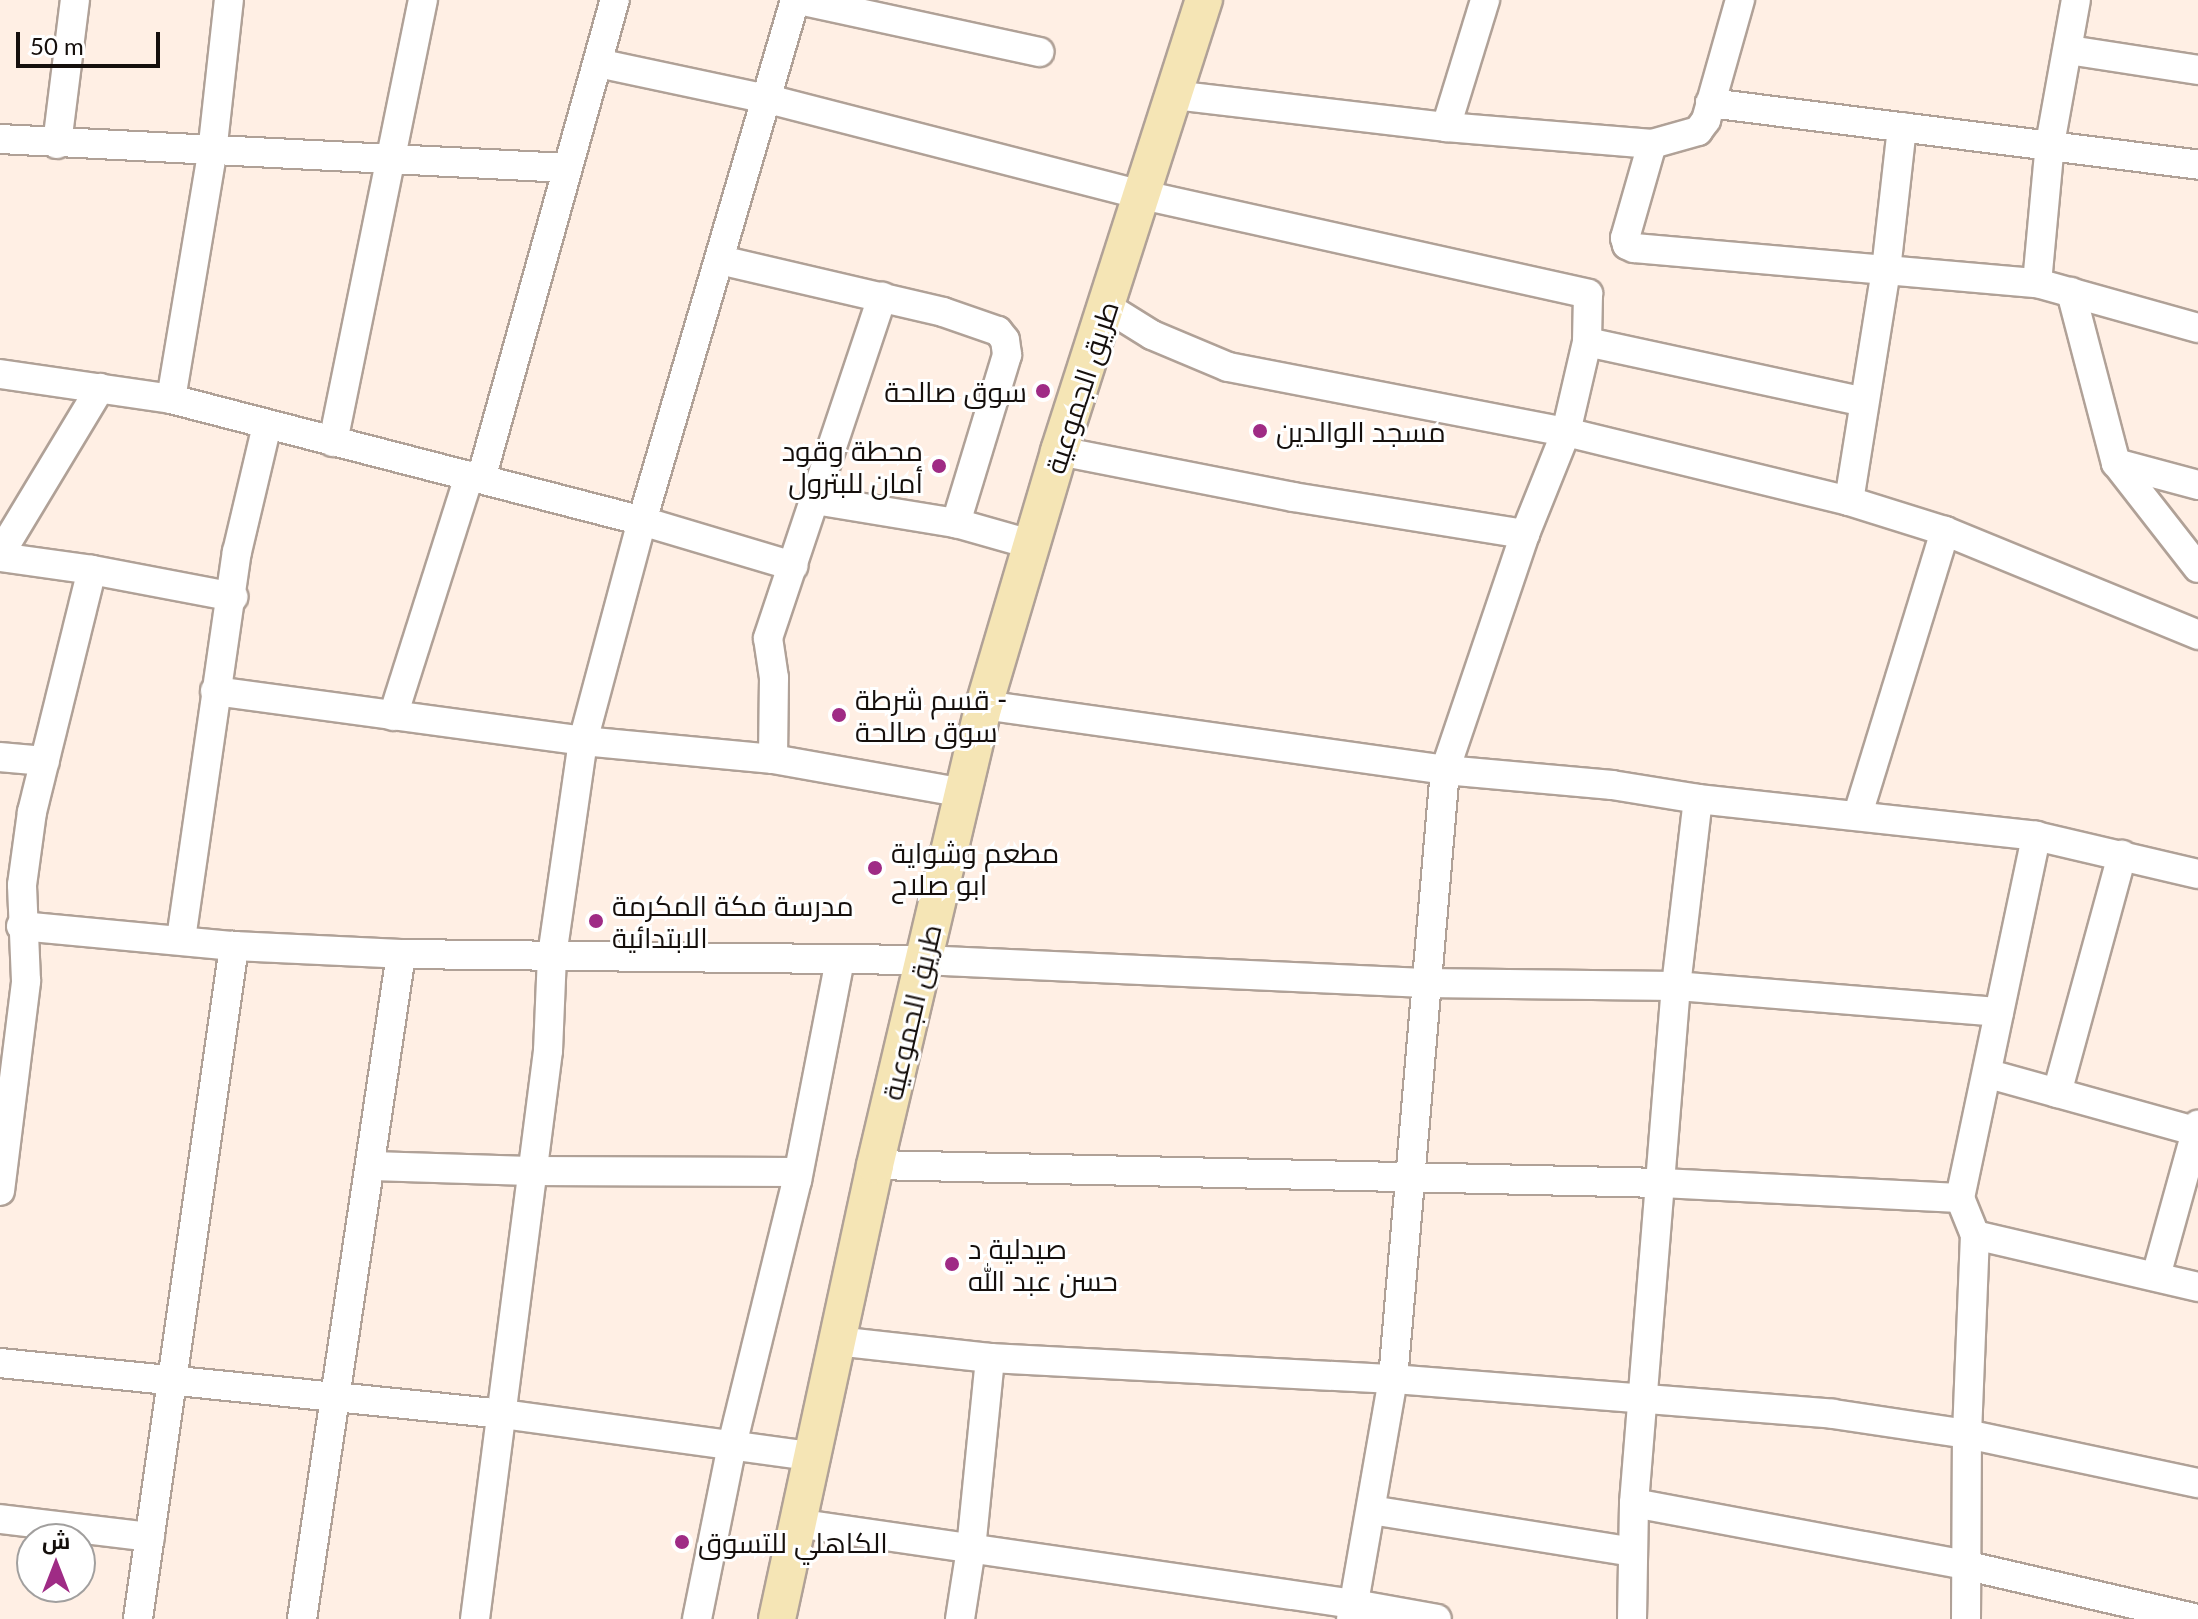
<!DOCTYPE html>
<html>
<head>
<meta charset="utf-8">
<style>
	body { margin:0 }
	#map { position:relative; width:2198px; height:1619px; overflow:hidden; background:#ffefe4; font-family:Lato,Cairo,sans-serif }
	div>[style] { position:absolute }
	.roads { filter:drop-shadow(2px 0 #b0a197) drop-shadow(-2px 0 #b0a197) drop-shadow(0 2px #b0a197) drop-shadow(0 -2px #b0a197) }
	.minor>* { height:28px; margin:-14px; padding:0 14px; transform-origin:14px; border-radius:14px; background:#fff }
	.major>* { height:36px; margin:-18px; padding:0 18px; transform-origin:18px; border-radius:18px; background:#f5e5b5 }
	.dots>* { width:22px; height:22px; translate:-50% -50%; box-sizing:border-box; border:4px solid #fff; border-radius:50% }
	span { translate:-50% -50%; white-space:nowrap; text-align:center; line-height:1.15; -webkit-text-stroke:6px #fff; paint-order:stroke }
	.street-label { font-size:28px; color:#150f0c }
	.poi-label { font-size:28px; color:#150f0c }
	.right { translate:-100% -50%; text-align:right }
	.left { translate:0 -50%; text-align:left }
	.north { position:absolute; left:16px; top:1523px; width:80px; height:80px; box-sizing:border-box; background:#fff; border:2px solid #a19f9e; border-radius:50%; rotate:0deg; font-size:22px; font-weight:700; line-height:32px; text-align:center; color:#150f0c }
	.north::after { content:''; display:block; margin:auto; width:28px; height:36px; background:#9f2b85; clip-path:polygon(50% 0,100% 100%,50% 72%,0 100%) }
	.scale { position:absolute; left:16px; top:32px; width:144px; height:36px; box-sizing:border-box; border:4px solid #150f0c; border-top:0; padding-left:10px; font-size:24px; line-height:28px; white-space:nowrap; color:#150f0c; -webkit-text-stroke:6px #fff; paint-order:stroke }
</style>
</head>
<body>
<div id="map">
	<div class="roads">
		<div class="minor">
			<div style="left:799px;top:0;width:246px;rotate:12.2deg"></div>
			<div style="left:2069px;top:50px;width:131px;rotate:8.8deg"></div>
			<div style="left:598px;top:63px;width:174px;rotate:12deg"></div>
			<div style="left:768px;top:99px;width:387px;rotate:14.4deg"></div>
			<div style="left:1143px;top:195px;width:456px;rotate:12.5deg"></div>
			<div style="left:1588px;top:294px;width:48px;rotate:91.2deg"></div>
			<div style="left:1587px;top:342px;width:92px;rotate:103.1deg"></div>
			<div style="left:1566px;top:432px;width:110px;rotate:111.9deg"></div>
			<div style="left:1525px;top:534px;width:249px;rotate:108.7deg"></div>
			<div style="left:1445px;top:770px;width:611px;rotate:94.88deg"></div>
			<div style="left:1393px;top:1379px;width:244px;rotate:99.9deg"></div>
			<div style="left:1174px;top:95px;width:274px;rotate:6.7deg"></div>
			<div style="left:1446px;top:127px;width:207px;rotate:4.7deg"></div>
			<div style="left:1652px;top:144px;width:48px;rotate:-15.8deg"></div>
			<div style="left:1698px;top:131px;width:14px;rotate:-54deg"></div>
			<div style="left:1706px;top:120px;width:125px;rotate:-74.2deg"></div>
			<div style="left:1710px;top:103px;width:492px;rotate:7.2deg"></div>
			<div style="left:1446px;top:127px;width:133px;rotate:-72.9deg"></div>
			<div style="left:0;top:139px;width:568px;rotate:2.93deg"></div>
			<div style="left:57px;top:144px;width:145px;rotate:-82.9deg"></div>
			<div style="left:1652px;top:144px;width:98px;rotate:106deg"></div>
			<div style="left:1625px;top:238px;width:7px;rotate:74deg"></div>
			<div style="left:1627px;top:245px;width:8px;rotate:23deg"></div>
			<div style="left:1634px;top:248px;width:405px;rotate:5deg"></div>
			<div style="left:2037px;top:283px;width:167px;rotate:15.6deg"></div>
			<div style="left:720px;top:260px;width:229px;rotate:13.1deg"></div>
			<div style="left:943px;top:312px;width:58px;rotate:19.1deg"></div>
			<div style="left:998px;top:331px;width:11px;rotate:52deg"></div>
			<div style="left:1005px;top:340px;width:15px;rotate:82deg"></div>
			<div style="left:1007px;top:355px;width:176px;rotate:106.9deg"></div>
			<div style="left:2037px;top:283px;width:140px;rotate:-84.7deg"></div>
			<div style="left:2050px;top:144px;width:146px;rotate:-79.8deg"></div>
			<div style="left:2071px;top:292px;width:177px;rotate:75.3deg"></div>
			<div style="left:2116px;top:463px;width:133px;rotate:52deg"></div>
			<div style="left:1107px;top:307px;width:53px;rotate:31.9deg"></div>
			<div style="left:1152px;top:335px;width:82px;rotate:22.8deg"></div>
			<div style="left:1228px;top:367px;width:344px;rotate:10.9deg"></div>
			<div style="left:1566px;top:432px;width:291px;rotate:13.7deg"></div>
			<div style="left:1849px;top:501px;width:101px;rotate:17.4deg"></div>
			<div style="left:1945px;top:531px;width:274px;rotate:22.3deg"></div>
			<div style="left:1587px;top:342px;width:283px;rotate:12.2deg"></div>
			<div style="left:0;top:374px;width:173px;rotate:8.3deg"></div>
			<div style="left:171px;top:399px;width:487px;rotate:14.5deg"></div>
			<div style="left:642px;top:521px;width:158px;rotate:16.6deg"></div>
			<div style="left:171px;top:399px;width:249px;rotate:-80.5deg"></div>
			<div style="left:212px;top:153px;width:154px;rotate:-83.7deg"></div>
			<div style="left:333px;top:442px;width:451px;rotate:-78.5deg"></div>
			<div style="left:1059px;top:451px;width:238px;rotate:11.1deg"></div>
			<div style="left:1293px;top:497px;width:235px;rotate:9.1deg"></div>
			<div style="left:2116px;top:463px;width:85px;rotate:15deg"></div>
			<div style="left:481px;top:479px;width:497px;rotate:-74.4deg"></div>
			<div style="left:815px;top:500px;width:143px;rotate:9.3deg"></div>
			<div style="left:956px;top:523px;width:77px;rotate:15.8deg"></div>
			<div style="left:1849px;top:501px;width:234px;rotate:-80.9deg"></div>
			<div style="left:1886px;top:270px;width:144px;rotate:-83.6deg"></div>
			<div style="left:0;top:554px;width:194px;rotate:-58.9deg"></div>
			<div style="left:0;top:557px;width:93px;rotate:8deg"></div>
			<div style="left:92px;top:570px;width:144px;rotate:10.8deg"></div>
			<div style="left:215px;top:691px;width:371px;rotate:7.7deg"></div>
			<div style="left:583px;top:741px;width:191px;rotate:5.4deg"></div>
			<div style="left:773px;top:759px;width:194px;rotate:10.1deg"></div>
			<div style="left:984px;top:705px;width:466px;rotate:8deg"></div>
			<div style="left:1445px;top:770px;width:168px;rotate:5.1deg"></div>
			<div style="left:1612px;top:785px;width:87px;rotate:9.2deg"></div>
			<div style="left:1698px;top:799px;width:340px;rotate:6.2deg"></div>
			<div style="left:2036px;top:836px;width:166px;rotate:13.2deg"></div>
			<div style="left:393px;top:716px;width:252px;rotate:-72.4deg"></div>
			<div style="left:0;top:757px;width:45px;rotate:5.1deg"></div>
			<div style="left:773px;top:759px;width:81px;rotate:-89.3deg"></div>
			<div style="left:774px;top:678px;width:40px;rotate:-98.5deg"></div>
			<div style="left:768px;top:638px;width:360px;rotate:-71.5deg"></div>
			<div style="left:1858px;top:814px;width:296px;rotate:-72.9deg"></div>
			<div style="left:21px;top:926px;width:214px;rotate:5.4deg"></div>
			<div style="left:234px;top:946px;width:167px;rotate:2.7deg"></div>
			<div style="left:401px;top:954px;width:521px;rotate:0.66deg"></div>
			<div style="left:922px;top:960px;width:503px;rotate:2.62deg"></div>
			<div style="left:1424px;top:983px;width:252px;rotate:0.7deg"></div>
			<div style="left:1676px;top:986px;width:324px;rotate:4.6deg"></div>
			<div style="left:181px;top:939px;width:391px;rotate:-81.8deg"></div>
			<div style="left:237px;top:552px;width:130px;rotate:-76.7deg"></div>
			<div style="left:1989px;top:1074px;width:217px;rotate:15.5deg"></div>
			<div style="left:2057px;top:1093px;width:247px;rotate:-74.7deg"></div>
			<div style="left:875px;top:1165px;width:786px;rotate:1.31deg"></div>
			<div style="left:1661px;top:1183px;width:299px;rotate:2.9deg"></div>
			<div style="left:372px;top:1166px;width:158px;rotate:1.8deg"></div>
			<div style="left:530px;top:1171px;width:268px;rotate:0.2deg"></div>
			<div style="left:0;top:1191px;width:212px;rotate:-82.9deg"></div>
			<div style="left:26px;top:981px;width:96px;rotate:-92.4deg"></div>
			<div style="left:22px;top:885px;width:74px;rotate:-82.2deg"></div>
			<div style="left:32px;top:812px;width:249px;rotate:-76.1deg"></div>
			<div style="left:1975px;top:1235px;width:229px;rotate:13.1deg"></div>
			<div style="left:2156px;top:1276px;width:157px;rotate:-74.5deg"></div>
			<div style="left:836px;top:1341px;width:155px;rotate:6.3deg"></div>
			<div style="left:990px;top:1358px;width:404px;rotate:3deg"></div>
			<div style="left:1393px;top:1379px;width:441px;rotate:4.5deg"></div>
			<div style="left:1833px;top:1414px;width:135px;rotate:8.5deg"></div>
			<div style="left:1967px;top:1434px;width:236px;rotate:12deg"></div>
			<div style="left:0;top:1363px;width:506px;rotate:5.79deg"></div>
			<div style="left:503px;top:1414px;width:311px;rotate:7.8deg"></div>
			<div style="left:1634px;top:1503px;width:336px;rotate:10.6deg"></div>
			<div style="left:1964px;top:1565px;width:240px;rotate:13deg"></div>
			<div style="left:1371px;top:1510px;width:265px;rotate:9.1deg"></div>
			<div style="left:0;top:1519px;width:151px;rotate:6.8deg"></div>
			<div style="left:796px;top:1523px;width:564px;rotate:8.26deg"></div>
			<div style="left:1354px;top:1604px;width:84px;rotate:10.2deg"></div>
			<div style="left:138px;top:1619px;width:680px;rotate:-81.88deg"></div>
			<div style="left:302px;top:1619px;width:672px;rotate:-81.53deg"></div>
			<div style="left:475px;top:1619px;width:573px;rotate:-82.68deg"></div>
			<div style="left:548px;top:1051px;width:95px;rotate:-87.6deg"></div>
			<div style="left:552px;top:956px;width:217px;rotate:-81.8deg"></div>
			<div style="left:583px;top:741px;width:228px;rotate:-75deg"></div>
			<div style="left:642px;top:521px;width:543px;rotate:-73.63deg"></div>
			<div style="left:697px;top:1619px;width:177px;rotate:-78.6deg"></div>
			<div style="left:732px;top:1445px;width:272px;rotate:-76.2deg"></div>
			<div style="left:797px;top:1181px;width:226px;rotate:-79deg"></div>
			<div style="left:960px;top:1619px;width:71px;rotate:-81.1deg"></div>
			<div style="left:971px;top:1549px;width:192px;rotate:-84.3deg"></div>
			<div style="left:1632px;top:1619px;width:116px;rotate:-89deg"></div>
			<div style="left:1634px;top:1503px;width:519px;rotate:-85.36deg"></div>
			<div style="left:1676px;top:986px;width:188px;rotate:-83.3deg"></div>
			<div style="left:1966px;top:1619px;width:185px;rotate:-89.7deg"></div>
			<div style="left:1967px;top:1434px;width:199px;rotate:-87.7deg"></div>
			<div style="left:1975px;top:1235px;width:40px;rotate:-112deg"></div>
			<div style="left:1960px;top:1198px;width:370px;rotate:-78.1deg"></div>
		</div>
		<div class="major">
			<div style="left:777px;top:1619px;width:464px;rotate:-77.8deg"></div>
			<div style="left:875px;top:1165px;width:473px;rotate:-76.7deg"></div>
			<div style="left:984px;top:705px;width:265px;rotate:-73.5deg"></div>
			<div style="left:1059px;top:451px;width:474px;rotate:-72.2deg"></div>
		</div>
	</div>
	<div class="dots">
		<div style="left:1043px;top:391px;background:#9f2b85"></div>
		<div style="left:1260px;top:431px;background:#9f2b85"></div>
		<div style="left:939px;top:466px;background:#9f2b85"></div>
		<div style="left:839px;top:715px;background:#9f2b85"></div>
		<div style="left:875px;top:868px;background:#9f2b85"></div>
		<div style="left:596px;top:921px;background:#9f2b85"></div>
		<div style="left:952px;top:1264px;background:#9f2b85"></div>
		<div style="left:682px;top:1542px;background:#9f2b85"></div>
	</div>
	<div class="street-label">
		<span style="left:1081px;top:387px;rotate:-72deg">طريق الجموعية</span>
		<span style="left:911px;top:1012px;rotate:-77deg">طريق الجموعية</span>
	</div>
	<div class="poi-label">
		<span class="right" style="left:1027px;top:391px">سوق صالحة</span>
		<span class="left" style="left:1276px;top:431px">مسجد الوالدين</span>
		<span class="right" style="left:923px;top:466px">محطة وقود<br>أمان للبترول</span>
		<span class="left" style="left:855px;top:715px">قسم شرطة -<br>سوق صالحة</span>
		<span class="left" style="left:891px;top:868px">مطعم وشواية<br>ابو صلاح</span>
		<span class="left" style="left:612px;top:921px">مدرسة مكة المكرمة<br>الابتدائية</span>
		<span class="left" style="left:968px;top:1264px">صيدلية د<br>حسن عبد الله</span>
		<span class="left" style="left:698px;top:1542px">الكاهلي للتسوق</span>
	</div>
	<div class="north">ش</div>
	<div class="scale">50 m</div>
</div>
</body>
</html>
